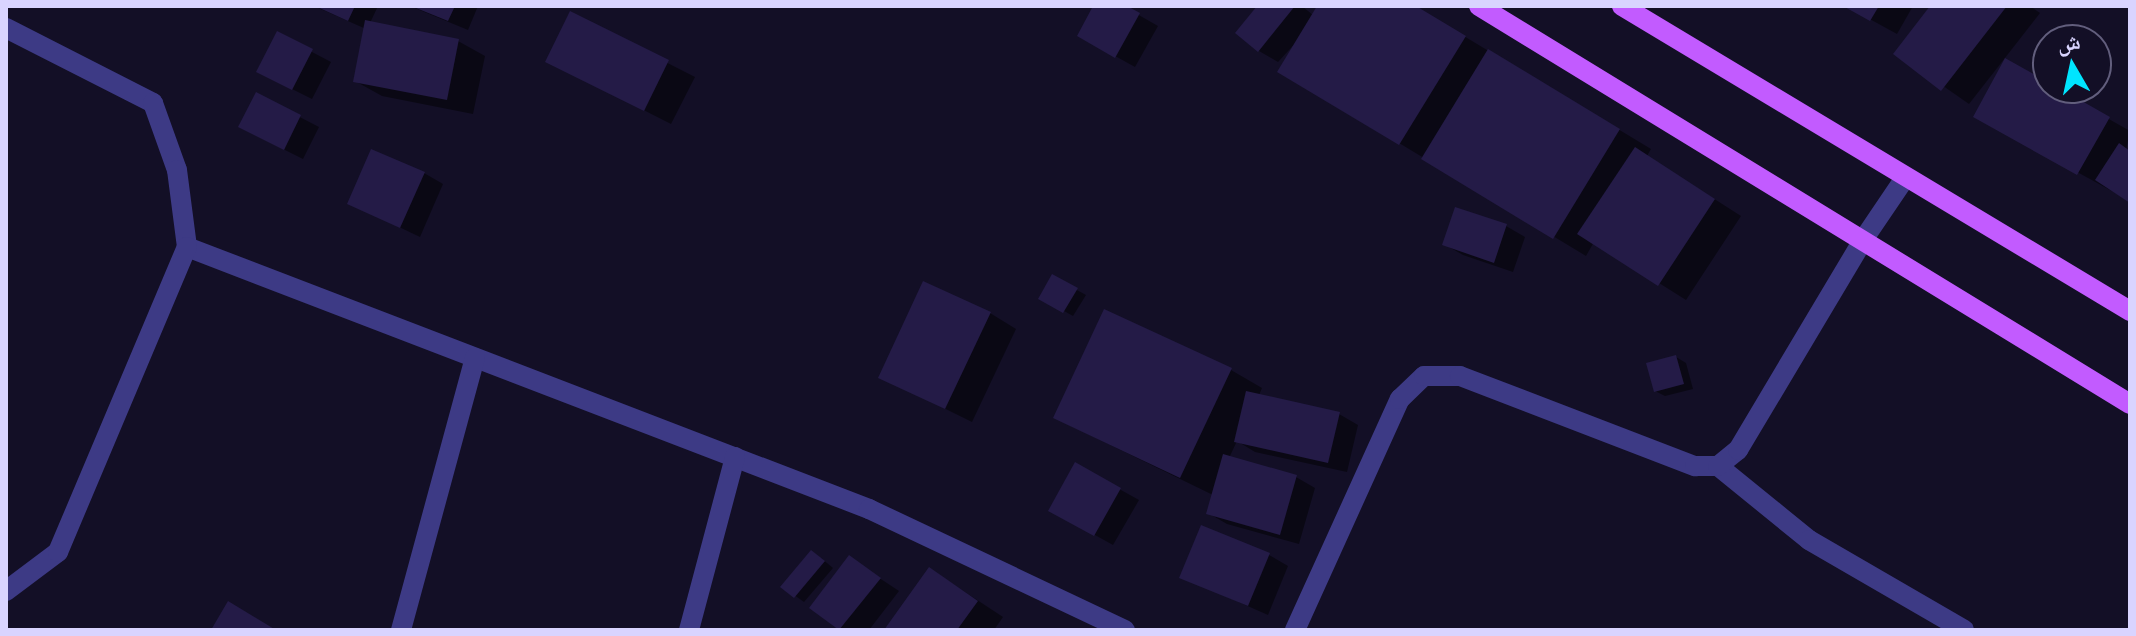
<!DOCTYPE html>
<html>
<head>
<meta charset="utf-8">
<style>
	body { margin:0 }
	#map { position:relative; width:2136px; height:636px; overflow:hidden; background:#130f26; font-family:Inter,"Noto Naskh Arabic",sans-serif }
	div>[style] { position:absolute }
	.shadow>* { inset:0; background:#0007 }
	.building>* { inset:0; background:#241b47 }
	.minor>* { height:20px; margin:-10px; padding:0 10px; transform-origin:10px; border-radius:10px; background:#3d3a85 }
	.major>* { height:20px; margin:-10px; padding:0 10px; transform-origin:10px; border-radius:10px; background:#c25bff }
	span { translate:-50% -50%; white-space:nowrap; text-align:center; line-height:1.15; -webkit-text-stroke:8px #130f26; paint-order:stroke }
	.frame { position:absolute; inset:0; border:8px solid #d9d4ff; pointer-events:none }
	.north { position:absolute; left:2032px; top:24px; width:80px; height:80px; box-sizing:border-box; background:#130f26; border:2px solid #625e7d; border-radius:50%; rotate:351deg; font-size:22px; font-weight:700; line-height:32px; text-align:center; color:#d9d4ff }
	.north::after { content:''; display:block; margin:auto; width:28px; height:36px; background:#00e5ff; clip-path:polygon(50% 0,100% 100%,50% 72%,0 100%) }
</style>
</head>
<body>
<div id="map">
	<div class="shadow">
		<div style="clip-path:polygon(314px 6px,378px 6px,370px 23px,458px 41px,485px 56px,473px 114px,382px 96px,355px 81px,366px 29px)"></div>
		<div style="clip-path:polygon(410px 6px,478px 6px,468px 30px)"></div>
		<div style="clip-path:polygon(1096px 6px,1123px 6px,1158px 26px,1135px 67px,1079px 36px)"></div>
		<div style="clip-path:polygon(1260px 6px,1302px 6px,1314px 16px,1320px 6px,1414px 6px,1651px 149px,1647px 156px,1741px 216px,1686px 300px,1594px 242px,1586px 256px,1280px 71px,1300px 38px,1278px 62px,1259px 51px)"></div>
		<div style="clip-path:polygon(1846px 6px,1913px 6px,1897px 34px)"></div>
		<div style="clip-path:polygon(1933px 6px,2030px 6px,2040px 13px,1969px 104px,1896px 53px)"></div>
		<div style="clip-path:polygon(571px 14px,695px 77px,671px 124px,547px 61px)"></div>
		<div style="clip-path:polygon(278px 34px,331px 62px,312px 99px,278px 82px)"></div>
		<div style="clip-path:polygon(2048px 84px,2048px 88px,2054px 88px,2130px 131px,2126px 150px,2130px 152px,2130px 201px,1975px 116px)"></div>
		<div style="clip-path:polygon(257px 95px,319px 127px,303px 159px,259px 137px)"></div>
		<div style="clip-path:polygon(424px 173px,443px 184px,420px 237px,349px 203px)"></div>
		<div style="clip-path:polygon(1506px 226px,1525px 237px,1513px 272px,1463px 255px,1444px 244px)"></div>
		<div style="clip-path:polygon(1053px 277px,1086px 295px,1073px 316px,1041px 298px)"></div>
		<div style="clip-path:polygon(990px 313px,1016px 329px,972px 422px,881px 377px)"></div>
		<div style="clip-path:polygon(1676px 357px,1686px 363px,1693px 389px,1665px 396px,1655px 391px)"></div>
		<div style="clip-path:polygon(1231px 370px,1262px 388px,1259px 395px,1339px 414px,1358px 425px,1347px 472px,1255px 452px,1237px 441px,1229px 458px,1296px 477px,1315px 488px,1299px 544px,1227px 524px,1208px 513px,1213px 495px,1055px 418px)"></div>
		<div style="clip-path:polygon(1076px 465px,1139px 500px,1113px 545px,1050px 510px)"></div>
		<div style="clip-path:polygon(1269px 555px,1288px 566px,1268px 615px,1182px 577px)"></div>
		<div style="clip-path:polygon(821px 558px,833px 568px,804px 602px,783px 587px)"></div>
		<div style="clip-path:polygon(849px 558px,899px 591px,869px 630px,843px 630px,812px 608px)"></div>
		<div style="clip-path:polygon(930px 569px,1003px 617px,994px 630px,887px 630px)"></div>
	</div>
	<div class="building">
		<div style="clip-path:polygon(315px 6px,355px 6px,348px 21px)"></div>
		<div style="clip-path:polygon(411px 6px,455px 6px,448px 21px)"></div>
		<div style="clip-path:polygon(1093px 6px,1127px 6px,1140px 13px,1115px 58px,1077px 36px)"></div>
		<div style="clip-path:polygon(1257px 6px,1295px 6px,1258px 52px,1235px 33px)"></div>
		<div style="clip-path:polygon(1317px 6px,1416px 6px,1466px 36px,1399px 145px,1277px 72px)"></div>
		<div style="clip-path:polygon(1843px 6px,1879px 6px,1870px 21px)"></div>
		<div style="clip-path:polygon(1930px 6px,2007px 6px,1941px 91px,1893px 54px)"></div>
		<div style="clip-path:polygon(570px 11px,669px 60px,644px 111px,545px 62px)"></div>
		<div style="clip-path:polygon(365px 20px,459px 39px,447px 100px,353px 82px)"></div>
		<div style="clip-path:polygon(277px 31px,313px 49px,292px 90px,256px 72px)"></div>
		<div style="clip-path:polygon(1488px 49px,1620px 129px,1553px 239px,1421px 159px)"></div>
		<div style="clip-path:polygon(2005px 58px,2048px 82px,2048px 88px,2059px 88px,2110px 117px,2077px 175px,1973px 117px)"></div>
		<div style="clip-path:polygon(256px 92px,301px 115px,284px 150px,238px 127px)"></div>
		<div style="clip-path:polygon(2119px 143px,2130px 151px,2130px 203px,2095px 180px)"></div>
		<div style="clip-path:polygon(1635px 147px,1715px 199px,1658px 286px,1577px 234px)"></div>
		<div style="clip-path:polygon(371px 149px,425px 172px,400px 228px,347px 204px)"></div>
		<div style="clip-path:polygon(1455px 207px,1507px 224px,1494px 263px,1442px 245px)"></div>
		<div style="clip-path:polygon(1052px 274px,1078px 288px,1063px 313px,1038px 299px)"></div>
		<div style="clip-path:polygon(923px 281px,991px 312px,945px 409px,878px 378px)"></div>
		<div style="clip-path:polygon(1104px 309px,1232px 368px,1180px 478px,1053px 418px)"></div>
		<div style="clip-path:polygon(1676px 355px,1684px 384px,1654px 392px,1646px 363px)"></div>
		<div style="clip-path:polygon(1246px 391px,1340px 412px,1328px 463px,1234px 442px)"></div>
		<div style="clip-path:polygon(1223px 454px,1297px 475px,1280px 535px,1206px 514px)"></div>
		<div style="clip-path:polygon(1075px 462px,1121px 488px,1094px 536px,1048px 511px)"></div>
		<div style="clip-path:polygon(1201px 525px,1270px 553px,1248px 606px,1179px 578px)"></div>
		<div style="clip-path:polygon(811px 550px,825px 561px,794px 598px,780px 587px)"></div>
		<div style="clip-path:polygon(849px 555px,881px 578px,839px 630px,809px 608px)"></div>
		<div style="clip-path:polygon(929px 567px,978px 601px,957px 630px,884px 630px)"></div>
		<div style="clip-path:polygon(228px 601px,276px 630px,211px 630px)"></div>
	</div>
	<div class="minor">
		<div style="left:6px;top:28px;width:165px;rotate:27deg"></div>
		<div style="left:153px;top:103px;width:71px;rotate:70.3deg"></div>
		<div style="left:177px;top:170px;width:78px;rotate:82.6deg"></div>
		<div style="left:187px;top:247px;width:731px;rotate:21.01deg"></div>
		<div style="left:869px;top:509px;width:283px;rotate:25.3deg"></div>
		<div style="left:1718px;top:466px;width:117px;rotate:39.1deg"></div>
		<div style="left:1809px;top:540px;width:179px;rotate:30.1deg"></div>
		<div style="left:6px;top:591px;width:65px;rotate:-36.9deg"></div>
		<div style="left:58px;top:552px;width:331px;rotate:-67.1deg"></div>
		<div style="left:401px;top:630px;width:282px;rotate:-74.8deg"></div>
		<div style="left:689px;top:630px;width:179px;rotate:-75.1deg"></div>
		<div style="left:1295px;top:630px;width:254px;rotate:-65.6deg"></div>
		<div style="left:1400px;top:399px;width:33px;rotate:-44deg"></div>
		<div style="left:1424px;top:376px;width:36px"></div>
		<div style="left:1460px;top:376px;width:252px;rotate:21deg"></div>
		<div style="left:1695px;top:466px;width:23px"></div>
		<div style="left:1718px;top:466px;width:26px;rotate:-39deg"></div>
		<div style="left:1738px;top:450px;width:244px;rotate:-59.2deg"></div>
		<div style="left:1863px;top:240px;width:75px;rotate:-55.9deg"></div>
	</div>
	<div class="major">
		<div style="left:1479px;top:6px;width:763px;rotate:31.44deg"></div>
		<div style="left:1622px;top:6px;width:593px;rotate:30.98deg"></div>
	</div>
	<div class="frame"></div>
	<div class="north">ش</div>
</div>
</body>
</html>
